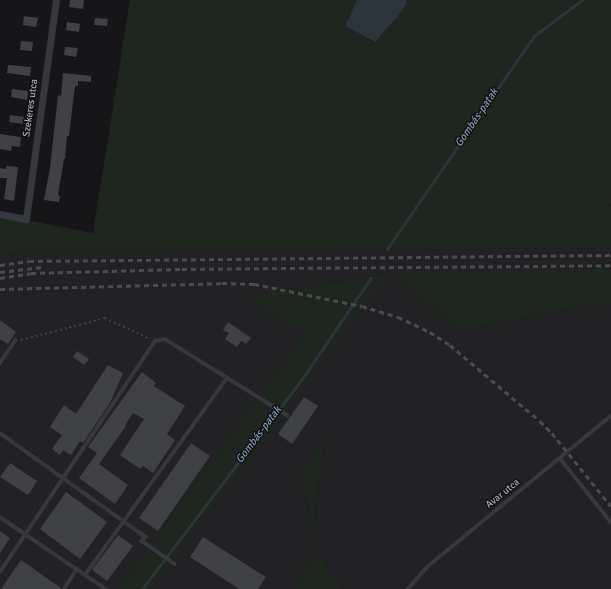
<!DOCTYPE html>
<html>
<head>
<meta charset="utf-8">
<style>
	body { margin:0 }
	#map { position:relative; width:611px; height:589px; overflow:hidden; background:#161618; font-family:Signika,sans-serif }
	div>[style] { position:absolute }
	.built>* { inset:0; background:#222225 }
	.green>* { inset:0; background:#1e261f }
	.water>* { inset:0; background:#2c353c }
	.stream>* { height:2.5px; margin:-1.25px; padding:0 1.25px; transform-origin:1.25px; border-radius:1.25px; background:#2c353c }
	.building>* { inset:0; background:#404145 }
	.path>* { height:1.5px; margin-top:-0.75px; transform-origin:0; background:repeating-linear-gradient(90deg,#3d3f44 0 2px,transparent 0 5px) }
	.service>* { height:3.5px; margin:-1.75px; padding:0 1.75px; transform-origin:1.75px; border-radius:1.75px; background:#37383d }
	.minor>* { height:7px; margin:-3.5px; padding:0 3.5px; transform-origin:3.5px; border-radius:3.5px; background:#37383d }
	.rail>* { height:2.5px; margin-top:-1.25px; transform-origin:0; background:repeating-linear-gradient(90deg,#4a4c52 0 5px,transparent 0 9px) }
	span { translate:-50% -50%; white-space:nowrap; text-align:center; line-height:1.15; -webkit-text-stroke:3px #111113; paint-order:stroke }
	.street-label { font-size:10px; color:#a8adb8 }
	.water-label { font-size:11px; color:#7f9bb3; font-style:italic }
</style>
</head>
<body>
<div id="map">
	<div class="built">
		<div style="clip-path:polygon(611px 248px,611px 268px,391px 274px,419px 296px,459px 332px,594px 305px,611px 304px,611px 589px,343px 589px,320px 556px,315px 510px,326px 437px,300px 472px,318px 552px,291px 589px,151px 589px,389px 273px,244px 296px,306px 335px,118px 589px,0 589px,0 256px,21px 253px)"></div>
	</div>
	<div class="green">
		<div style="clip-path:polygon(130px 0,357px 0,345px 26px,374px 42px,407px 3px,406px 0,611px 0,611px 203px,609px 205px,611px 206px,611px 248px,21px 253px,0 256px,0 215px,93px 233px)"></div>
		<div style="clip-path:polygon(611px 268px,611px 304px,594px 305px,459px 332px,419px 296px,390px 273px,151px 589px,118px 589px,305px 335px,244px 296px,390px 273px)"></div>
		<div style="clip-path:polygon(326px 436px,315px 510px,320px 556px,343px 589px,291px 589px,318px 552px,300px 472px)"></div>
	</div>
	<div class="water">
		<div style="clip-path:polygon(357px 0,406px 0,407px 3px,397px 17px,375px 42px,345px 26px)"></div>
	</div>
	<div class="stream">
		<div style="left:387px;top:249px;width:259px;rotate:-55.4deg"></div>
		<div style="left:534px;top:36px;width:60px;rotate:-36.9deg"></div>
		<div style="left:142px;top:589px;width:264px;rotate:-52.7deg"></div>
		<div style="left:302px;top:379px;width:122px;rotate:-55.7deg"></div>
	</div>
	<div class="building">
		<div style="clip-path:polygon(70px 0,84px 0,83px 9px,69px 7px)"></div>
		<div style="clip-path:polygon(24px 16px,38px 18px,36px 27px,23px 25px)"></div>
		<div style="clip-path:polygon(95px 18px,108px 19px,107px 26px,94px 25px)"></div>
		<div style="clip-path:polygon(67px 22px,80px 24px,79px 32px,66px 30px)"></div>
		<div style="clip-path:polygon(21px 41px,33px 42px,32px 51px,20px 50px)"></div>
		<div style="clip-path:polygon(65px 47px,78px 48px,76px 57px,64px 55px)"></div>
		<div style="clip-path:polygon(8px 65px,31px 67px,30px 76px,7px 73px)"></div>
		<div style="clip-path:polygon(63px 73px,91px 76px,91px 82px,78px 81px,78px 86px,75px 86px,69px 136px,67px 136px,65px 159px,64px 159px,58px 195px,60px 196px,59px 202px,44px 200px,50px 168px,58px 95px,61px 96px)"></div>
		<div style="clip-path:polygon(12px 89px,28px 91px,27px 100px,11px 97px)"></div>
		<div style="clip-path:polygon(10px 115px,24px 117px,23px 124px,9px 122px)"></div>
		<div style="clip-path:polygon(0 134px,21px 137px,20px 147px,12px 146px,11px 151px,0 149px)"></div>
		<div style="clip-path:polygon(6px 166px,18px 167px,14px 201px,4px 199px,7px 178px,0 178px,0 168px,6px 169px)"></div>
		<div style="clip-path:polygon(0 320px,16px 332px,8px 344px,0 339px)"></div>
		<div style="clip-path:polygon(228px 322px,251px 338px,246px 344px,241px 341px,237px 347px,225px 339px,229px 333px,223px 330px)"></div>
		<div style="clip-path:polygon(77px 351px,89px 359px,84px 365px,73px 357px)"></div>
		<div style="clip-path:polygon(108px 365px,123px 373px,110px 403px,83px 443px,80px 441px,71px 455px,63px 450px,60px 455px,52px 449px,62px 435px,50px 427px,64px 405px,76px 414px)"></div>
		<div style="clip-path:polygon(142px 372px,156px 383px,154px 386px,185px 406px,167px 434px,175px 440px,153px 473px,143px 466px,140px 469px,120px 455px,144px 419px,133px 413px,125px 425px,126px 426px,99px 464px,128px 485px,115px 504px,79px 478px,97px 453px,88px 447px)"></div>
		<div style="clip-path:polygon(304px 397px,318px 406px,292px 444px,278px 434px)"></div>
		<div style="clip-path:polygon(191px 443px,210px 456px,158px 531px,139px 518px)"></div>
		<div style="clip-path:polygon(10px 463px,37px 481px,28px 495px,0 477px)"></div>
		<div style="clip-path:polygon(66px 492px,107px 522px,80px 559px,40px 529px)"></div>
		<div style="clip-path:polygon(0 531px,10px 538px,0 553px)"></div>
		<div style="clip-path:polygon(118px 535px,133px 546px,107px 581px,92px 570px)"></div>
		<div style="clip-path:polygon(203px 537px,266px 577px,258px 589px,239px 589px,190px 557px)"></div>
		<div style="clip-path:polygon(21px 560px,61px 588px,61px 589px,1px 589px)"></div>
	</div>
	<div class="path">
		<div style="left:21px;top:340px;width:87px;rotate:-14.7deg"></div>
		<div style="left:105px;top:318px;width:50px;rotate:25deg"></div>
	</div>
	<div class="service">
		<div style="left:0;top:363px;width:27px;rotate:-56deg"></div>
		<div style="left:0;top:433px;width:179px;rotate:35.5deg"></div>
		<div style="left:146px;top:537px;width:6px;rotate:135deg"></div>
		<div style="left:142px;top:541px;width:40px;rotate:34.9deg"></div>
		<div style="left:560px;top:458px;width:82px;rotate:51.4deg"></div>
		<div style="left:0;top:517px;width:128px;rotate:34.2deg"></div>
		<div style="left:0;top:572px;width:278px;rotate:-56.1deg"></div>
		<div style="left:155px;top:341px;width:10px;rotate:-11deg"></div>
		<div style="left:165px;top:339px;width:144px;rotate:31.9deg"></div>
		<div style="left:85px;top:575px;width:243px;rotate:-54.2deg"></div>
		<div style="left:64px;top:589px;width:24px;rotate:-57deg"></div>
		<div style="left:408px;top:589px;width:29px;rotate:-49deg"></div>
		<div style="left:427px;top:567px;width:238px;rotate:-39.4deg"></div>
	</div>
	<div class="minor">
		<div style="left:0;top:214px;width:26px;rotate:11deg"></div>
		<div style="left:26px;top:219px;width:221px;rotate:-82.2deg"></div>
	</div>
	<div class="rail">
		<div style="left:0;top:265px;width:29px;rotate:-8deg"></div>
		<div style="left:29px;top:261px;width:582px;rotate:-0.59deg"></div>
		<div style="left:0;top:272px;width:43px;rotate:-6.6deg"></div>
		<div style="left:0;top:278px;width:31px;rotate:-9deg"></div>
		<div style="left:31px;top:273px;width:151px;rotate:-1.5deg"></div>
		<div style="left:182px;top:269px;width:429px;rotate:-0.5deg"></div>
		<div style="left:0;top:289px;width:222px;rotate:-1.5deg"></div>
		<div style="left:222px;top:283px;width:32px;rotate:2deg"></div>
		<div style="left:254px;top:284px;width:110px;rotate:11.5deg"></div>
		<div style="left:362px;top:306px;width:38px;rotate:17deg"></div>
		<div style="left:398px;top:317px;width:35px;rotate:25deg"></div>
		<div style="left:430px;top:332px;width:24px;rotate:33deg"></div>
		<div style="left:450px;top:345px;width:118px;rotate:40.2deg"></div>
		<div style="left:540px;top:421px;width:17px;rotate:45deg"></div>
		<div style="left:552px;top:433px;width:94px;rotate:51.1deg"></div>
	</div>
	<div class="street-label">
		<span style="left:31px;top:108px;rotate:-82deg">Szekeres utca</span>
		<span style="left:503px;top:494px;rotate:-39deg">Avar utca</span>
	</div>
	<div class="water-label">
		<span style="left:477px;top:118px;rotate:-56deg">Gombás-patak</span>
		<span style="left:259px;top:435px;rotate:-53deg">Gombás-patak</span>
	</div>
</div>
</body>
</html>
